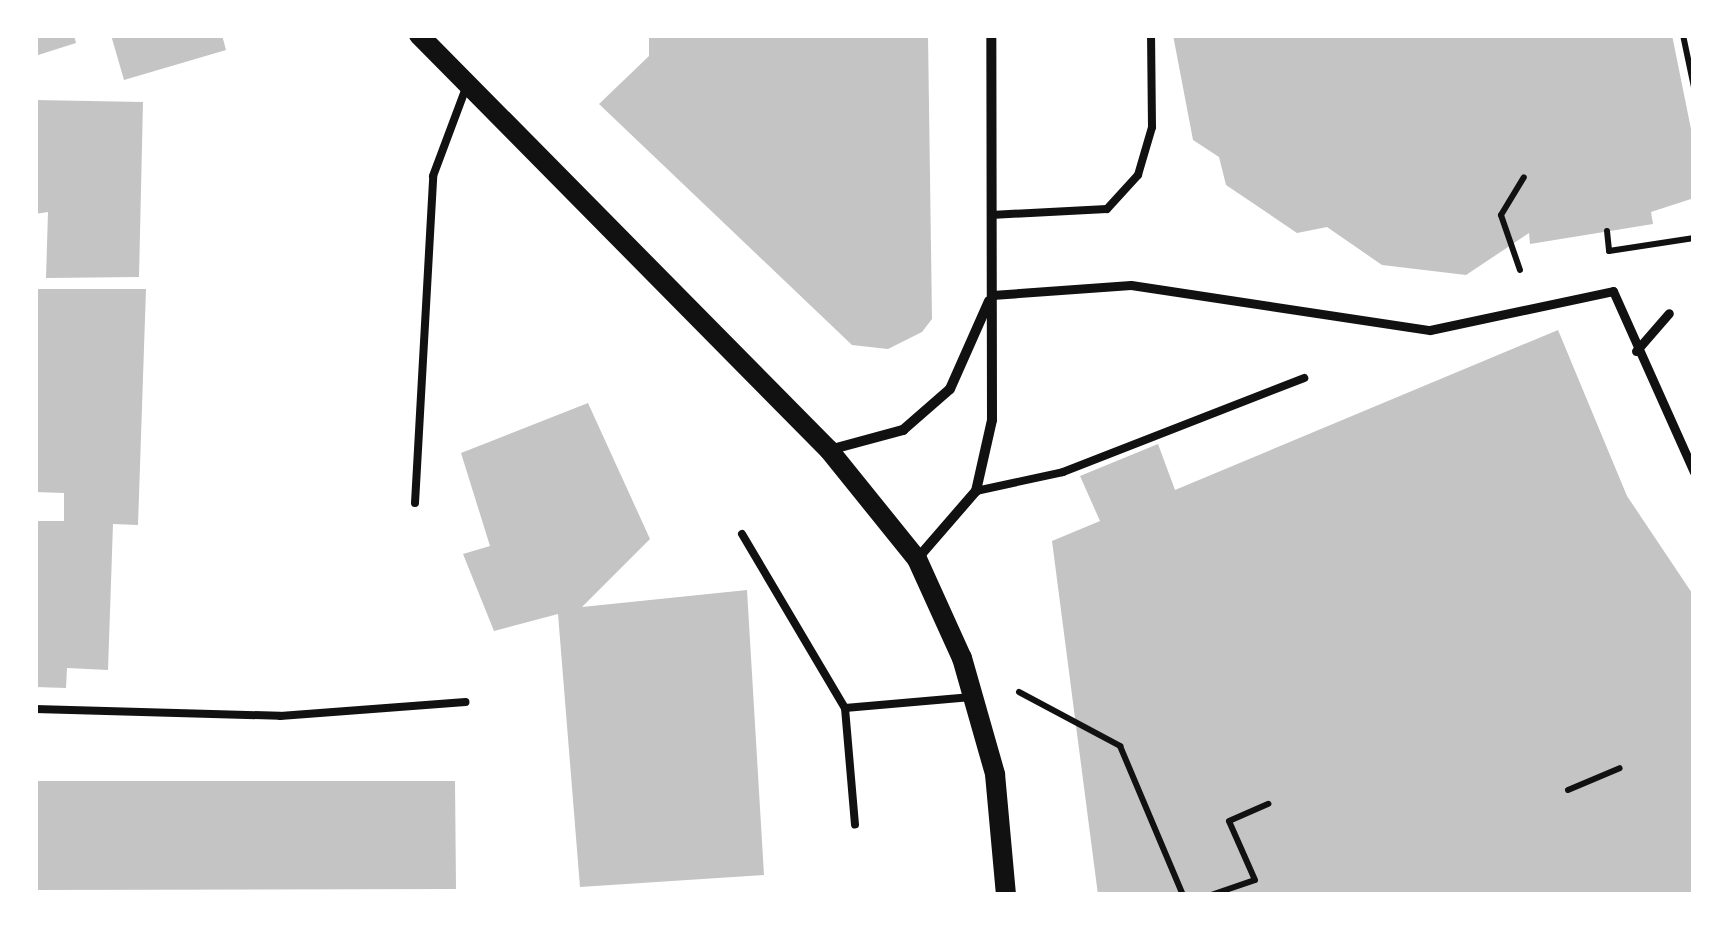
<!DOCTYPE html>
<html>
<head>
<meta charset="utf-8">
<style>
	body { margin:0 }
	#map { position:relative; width:1729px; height:930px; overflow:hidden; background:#fff; font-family:Ubuntu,sans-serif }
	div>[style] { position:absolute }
	.building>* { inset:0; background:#c4c4c4 }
	.path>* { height:6px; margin:-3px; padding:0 3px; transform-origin:3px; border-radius:3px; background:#111 }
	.service>* { height:8px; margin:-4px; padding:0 4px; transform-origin:4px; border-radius:4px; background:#111 }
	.pedestrian>* { height:9px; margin:-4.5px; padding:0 4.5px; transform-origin:4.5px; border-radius:4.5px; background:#111 }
	.minor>* { height:10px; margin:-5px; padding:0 5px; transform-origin:5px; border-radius:5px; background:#111 }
	.secondary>* { height:20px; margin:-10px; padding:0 10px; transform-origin:10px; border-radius:10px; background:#111 }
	span { translate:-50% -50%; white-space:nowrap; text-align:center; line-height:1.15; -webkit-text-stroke:9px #fff; paint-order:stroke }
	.frame { position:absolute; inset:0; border:38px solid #fff; pointer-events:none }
</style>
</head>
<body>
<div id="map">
	<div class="building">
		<div style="clip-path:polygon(35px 35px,74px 35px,76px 43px,35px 56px)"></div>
		<div style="clip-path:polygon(111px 35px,222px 35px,226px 50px,124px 80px)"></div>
		<div style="clip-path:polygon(649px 35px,928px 35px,932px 319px,922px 332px,888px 349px,852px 345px,599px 104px,649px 56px)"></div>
		<div style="clip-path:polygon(1173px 35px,1672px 35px,1694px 144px,1694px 198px,1651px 212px,1653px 224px,1530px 244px,1529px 233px,1466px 275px,1382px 265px,1327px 227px,1297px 233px,1226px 185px,1219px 157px,1193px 140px)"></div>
		<div style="clip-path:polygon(35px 100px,143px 102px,139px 277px,46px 278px,48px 212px,35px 214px)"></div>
		<div style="clip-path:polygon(35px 289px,146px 289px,138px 525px,113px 524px,108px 670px,67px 668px,66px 688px,35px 687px,35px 521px,64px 521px,64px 493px,35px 492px)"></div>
		<div style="clip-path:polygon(1558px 330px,1627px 496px,1694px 596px,1694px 895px,1098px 895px,1052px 541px,1100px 521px,1080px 476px,1158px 444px,1175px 490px)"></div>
		<div style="clip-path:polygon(588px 403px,650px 539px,582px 607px,747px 590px,764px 875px,580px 887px,558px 614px,494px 631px,463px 554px,490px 546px,461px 453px)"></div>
		<div style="clip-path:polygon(35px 781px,455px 781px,456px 889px,35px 890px)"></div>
	</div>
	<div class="path">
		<div style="left:1683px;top:35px;width:53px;rotate:78.1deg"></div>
		<div style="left:1607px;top:231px;width:20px;rotate:84deg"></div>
		<div style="left:1609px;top:251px;width:86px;rotate:-8.7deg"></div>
		<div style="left:1520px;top:270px;width:58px;rotate:-109.1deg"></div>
		<div style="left:1501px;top:215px;width:44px;rotate:-58.8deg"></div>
		<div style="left:1019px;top:692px;width:115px;rotate:28.1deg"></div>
		<div style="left:1120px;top:746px;width:162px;rotate:67.1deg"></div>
		<div style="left:1568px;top:790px;width:56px;rotate:-22.9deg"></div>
		<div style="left:1211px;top:895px;width:46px;rotate:-18.8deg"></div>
		<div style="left:1255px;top:880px;width:64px;rotate:-113.8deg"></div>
		<div style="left:1229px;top:821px;width:43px;rotate:-23.6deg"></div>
	</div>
	<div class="service">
		<div style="left:991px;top:215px;width:116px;rotate:-3deg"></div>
		<div style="left:1107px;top:209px;width:46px;rotate:-47.6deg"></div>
		<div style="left:1138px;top:175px;width:50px;rotate:-73.7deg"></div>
		<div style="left:1152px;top:127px;width:92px;rotate:-90.6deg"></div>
		<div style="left:976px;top:491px;width:89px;rotate:-12.3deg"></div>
		<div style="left:1063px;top:472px;width:259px;rotate:-21.3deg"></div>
		<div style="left:415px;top:503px;width:327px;rotate:-86.8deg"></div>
		<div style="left:433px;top:176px;width:97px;rotate:-69.5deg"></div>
		<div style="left:742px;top:534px;width:202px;rotate:59.4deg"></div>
		<div style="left:845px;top:708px;width:117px;rotate:85.1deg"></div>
		<div style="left:845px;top:708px;width:127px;rotate:-5deg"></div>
		<div style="left:35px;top:709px;width:245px;rotate:1.6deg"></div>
		<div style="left:280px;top:716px;width:186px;rotate:-4.3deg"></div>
	</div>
	<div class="pedestrian">
		<div style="left:992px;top:295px;width:139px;rotate:-4.1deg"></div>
		<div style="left:1131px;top:285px;width:302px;rotate:8.6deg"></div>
		<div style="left:1430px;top:330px;width:187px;rotate:-12deg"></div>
		<div style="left:1613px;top:291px;width:198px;rotate:65.9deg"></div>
		<div style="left:1636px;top:351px;width:50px;rotate:-49deg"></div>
	</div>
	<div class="minor">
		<div style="left:829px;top:450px;width:77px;rotate:-15.1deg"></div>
		<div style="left:903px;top:430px;width:62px;rotate:-41.1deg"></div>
		<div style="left:950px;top:389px;width:96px;rotate:-66.1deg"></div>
		<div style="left:917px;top:559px;width:90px;rotate:-49.1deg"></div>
		<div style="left:976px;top:491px;width:73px;rotate:-77.3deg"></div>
		<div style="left:992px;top:420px;width:385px;rotate:-90.1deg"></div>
	</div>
	<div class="secondary">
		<div style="left:419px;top:35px;width:583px;rotate:45.35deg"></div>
		<div style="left:829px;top:450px;width:140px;rotate:51.1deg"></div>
		<div style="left:917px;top:559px;width:109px;rotate:65.6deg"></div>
		<div style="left:962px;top:658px;width:121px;rotate:74.1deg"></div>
		<div style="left:995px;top:774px;width:121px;rotate:84.8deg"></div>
	</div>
	<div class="frame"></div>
</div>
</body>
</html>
